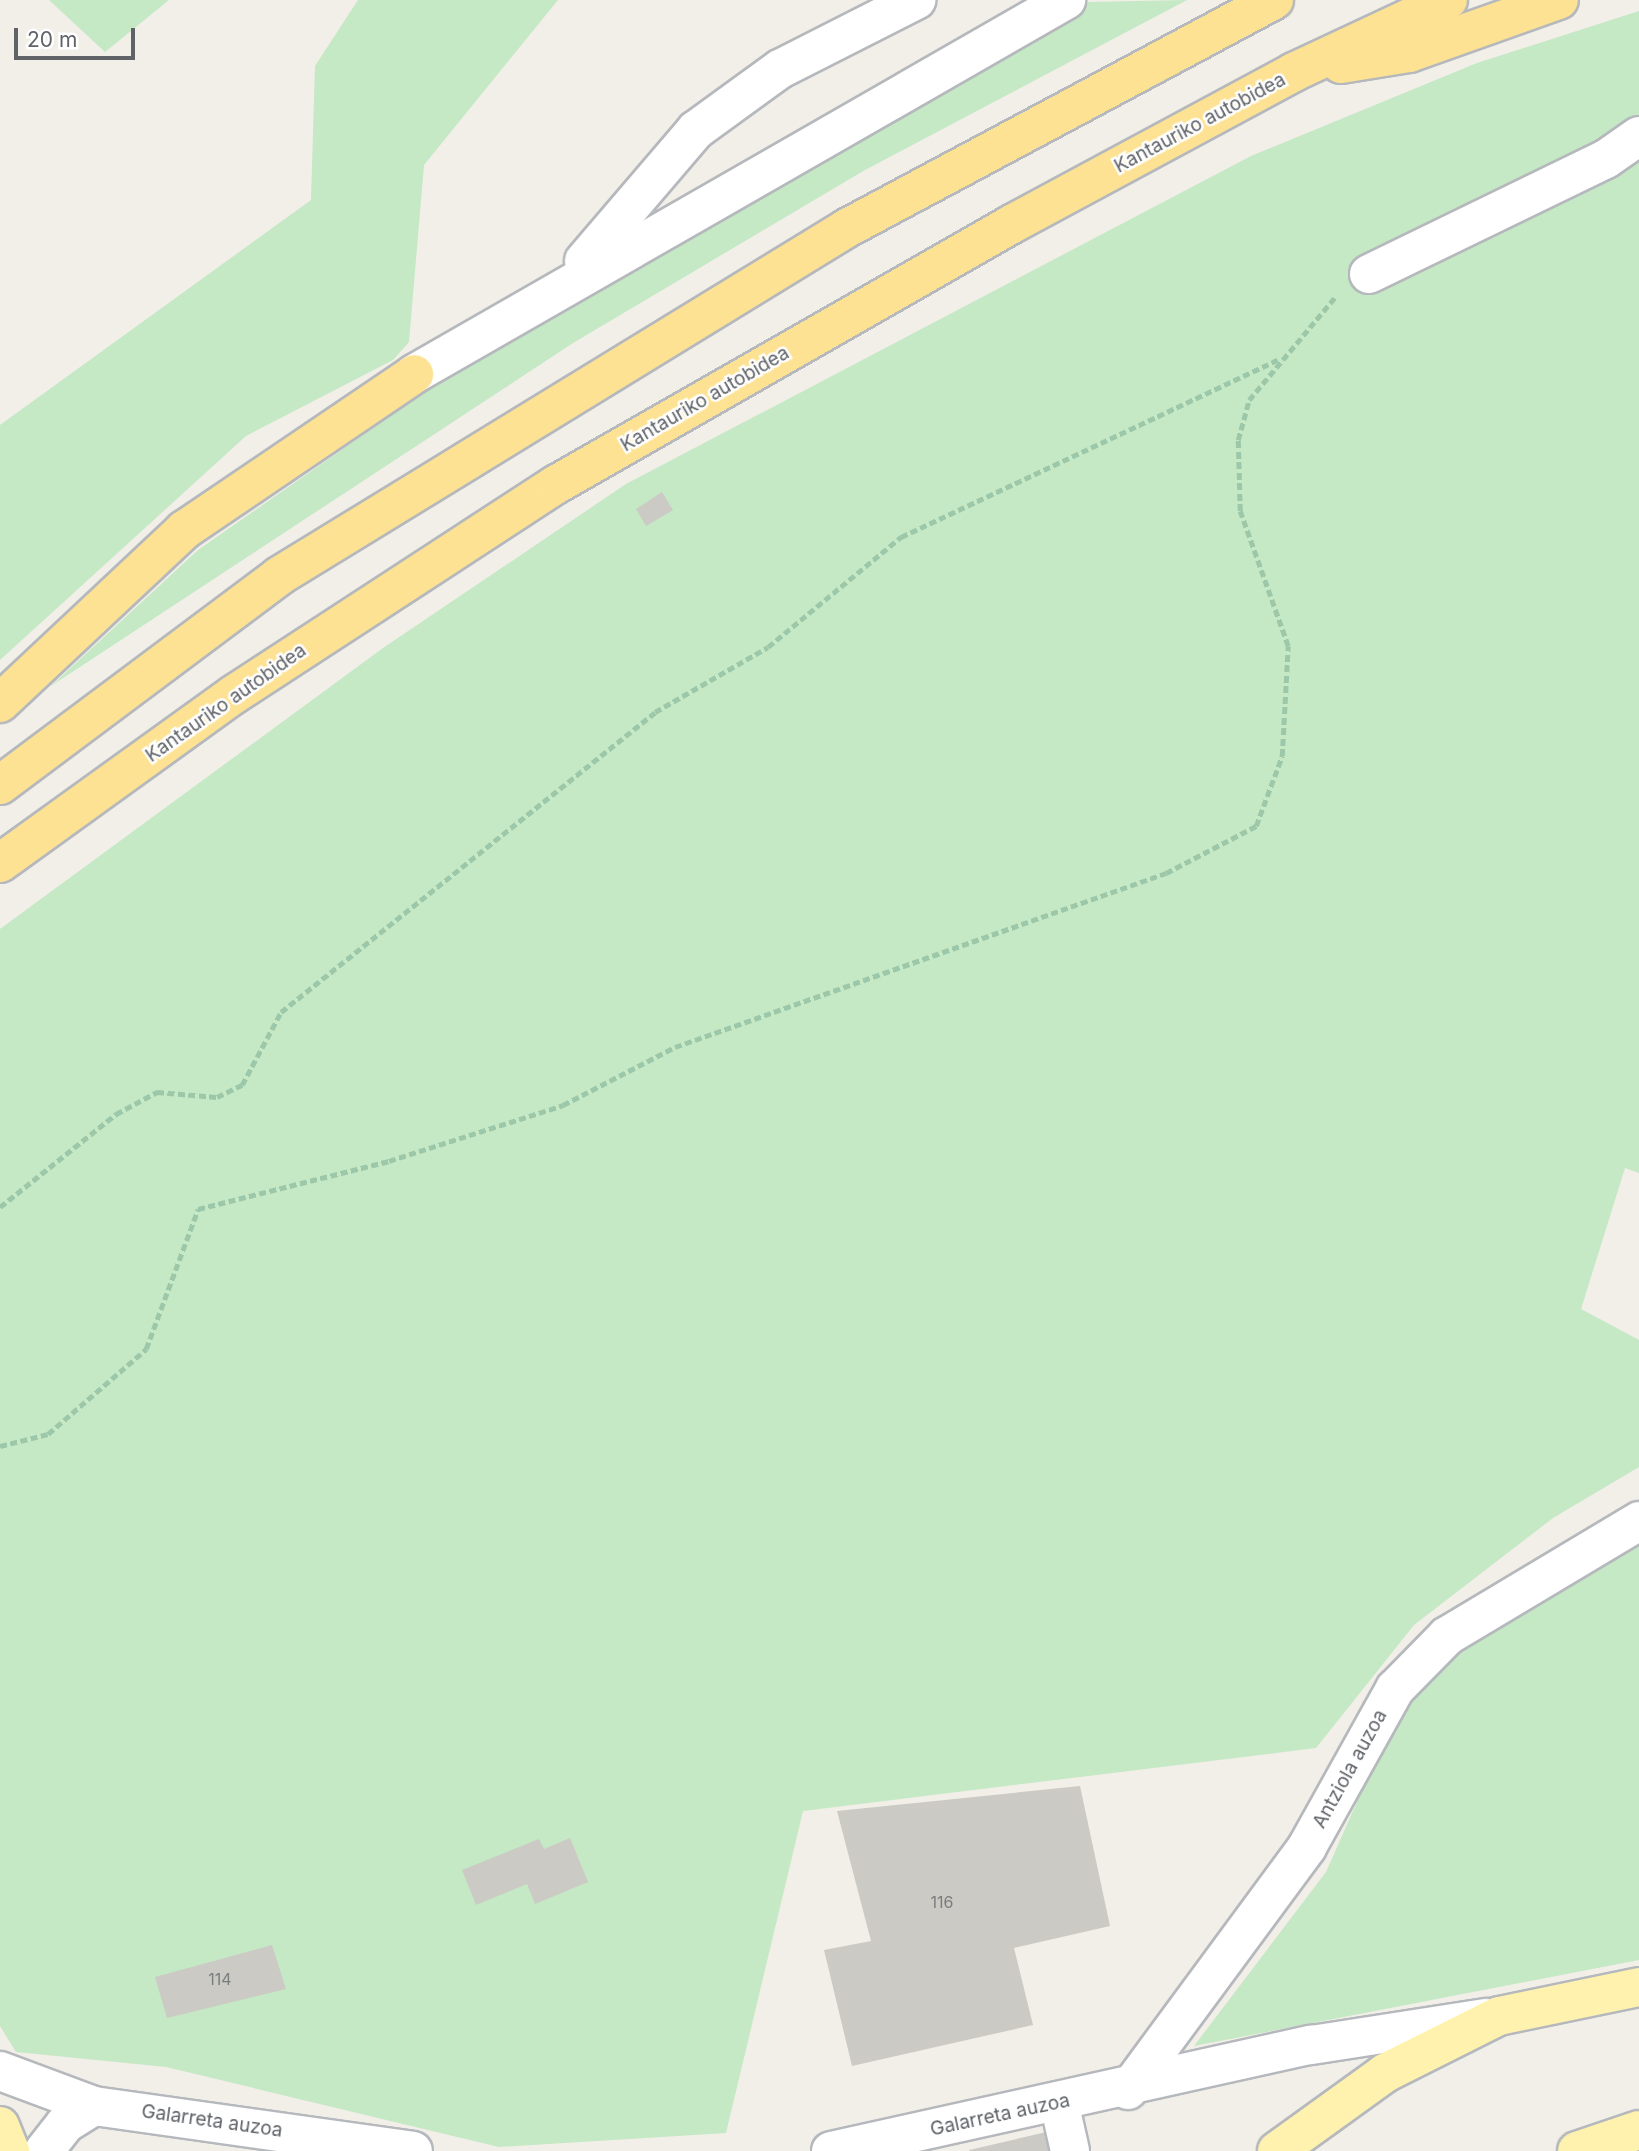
<!DOCTYPE html>
<html>
<head>
<meta charset="utf-8">
<style>
	body { margin:0 }
	#map { position:relative; width:1639px; height:2151px; overflow:hidden; background:#f1efe8; font-family:Inter,sans-serif }
	div>[style] { position:absolute }
	.green>* { inset:0; background:#c5e8c5 }
	.building>* { inset:0; background:#cccac5 }
	.path>* { height:4.5px; margin-top:-2.25px; transform-origin:0; background:repeating-linear-gradient(90deg,#9cc7a9 0 7px,transparent 0 10.5px) }
	.roads { filter:drop-shadow(2px 0 #b5b8bc) drop-shadow(-2px 0 #b5b8bc) drop-shadow(0 2px #b5b8bc) drop-shadow(0 -2px #b5b8bc) }
	.minor>* { height:38px; margin:-19px; padding:0 19px; transform-origin:19px; border-radius:19px; background:#fff }
	.major>* { height:38px; margin:-19px; padding:0 19px; transform-origin:19px; border-radius:19px; background:#fff2af }
	.highway>* { height:38px; margin:-19px; padding:0 19px; transform-origin:19px; border-radius:19px; background:#fde293 }
	span { translate:-50% -50%; white-space:nowrap; text-align:center; line-height:1.15; -webkit-text-stroke:5px #fff; paint-order:stroke }
	.number-label { font-size:16px; color:#7a7d7f }
	.number-label span { -webkit-text-stroke-width:0 }
	.street-label { font-size:19px; color:#5f6368 }
	.scale { position:absolute; left:14px; top:28px; width:121px; height:32px; box-sizing:border-box; border:4px solid #5f6368; border-top:0; padding-left:9px; font-size:21px; line-height:24px; white-space:nowrap; color:#5f6368; -webkit-text-stroke:5px #fff; paint-order:stroke }
</style>
</head>
<body>
<div id="map">
	<div class="green">
		<div style="clip-path:polygon(49px 0,169px 0,105px 52px)"></div>
		<div style="clip-path:polygon(358px 0,558px 0,424px 165px,409px 342px,393px 360px,246px 436px,0 660px,0 425px,311px 200px,315px 66px)"></div>
		<div style="clip-path:polygon(1187px 0,865px 170px,573px 343px,51px 686px,198px 550px,508px 334px,1088px 2px)"></div>
		<div style="clip-path:polygon(1639px 11px,1639px 1173px,1625px 1168px,1581px 1309px,1639px 1340px,1639px 1467px,1553px 1518px,1414px 1625px,1316px 1748px,803px 1811px,726px 2133px,499px 2147px,166px 2067px,16px 2052px,0 2026px,0 929px,383px 648px,626px 484px,1251px 156px,1477px 63px)"></div>
		<div style="clip-path:polygon(1639px 1539px,1639px 1960px,1194px 2046px,1326px 1872px,1398px 1709px,1464px 1644px)"></div>
	</div>
	<div class="building">
		<div style="clip-path:polygon(662px 492px,673px 510px,646px 526px,636px 509px)"></div>
		<div style="clip-path:polygon(1080px 1786px,1110px 1926px,1014px 1948px,1033px 2025px,852px 2066px,824px 1950px,871px 1941px,837px 1811px)"></div>
		<div style="clip-path:polygon(570px 1838px,588px 1882px,535px 1904px,527px 1884px,476px 1905px,462px 1870px,539px 1839px,544px 1849px)"></div>
		<div style="clip-path:polygon(272px 1945px,286px 1989px,167px 2018px,155px 1977px)"></div>
		<div style="clip-path:polygon(1051px 2131px,1056px 2151px,970px 2151px,969px 2150px)"></div>
	</div>
	<div class="path">
		<div style="left:0;top:1207px;width:149px;rotate:-38.7deg"></div>
		<div style="left:116px;top:1114px;width:47px;rotate:-28.2deg"></div>
		<div style="left:157px;top:1092px;width:60px;rotate:4.8deg"></div>
		<div style="left:217px;top:1097px;width:28px;rotate:-26deg"></div>
		<div style="left:242px;top:1085px;width:83px;rotate:-61.9deg"></div>
		<div style="left:281px;top:1012px;width:479px;rotate:-38.7deg"></div>
		<div style="left:655px;top:712px;width:130px;rotate:-29.9deg"></div>
		<div style="left:768px;top:647px;width:173px;rotate:-39.6deg"></div>
		<div style="left:901px;top:537px;width:416px;rotate:-25.2deg"></div>
		<div style="left:0;top:1446px;width:49px;rotate:-14deg"></div>
		<div style="left:48px;top:1434px;width:130px;rotate:-40.9deg"></div>
		<div style="left:146px;top:1349px;width:149px;rotate:-69.6deg"></div>
		<div style="left:198px;top:1209px;width:197px;rotate:-14.1deg"></div>
		<div style="left:389px;top:1161px;width:183px;rotate:-17.8deg"></div>
		<div style="left:563px;top:1105px;width:126px;rotate:-27.4deg"></div>
		<div style="left:675px;top:1047px;width:521px;rotate:-19.51deg"></div>
		<div style="left:1166px;top:873px;width:102px;rotate:-27.6deg"></div>
		<div style="left:1256px;top:826px;width:75px;rotate:-69.6deg"></div>
		<div style="left:1282px;top:756px;width:110px;rotate:-86.9deg"></div>
		<div style="left:1288px;top:646px;width:143px;rotate:-109.6deg"></div>
		<div style="left:1240px;top:511px;width:71px;rotate:-91.6deg"></div>
		<div style="left:1238px;top:440px;width:41px;rotate:-74.6deg"></div>
		<div style="left:1249px;top:400px;width:136px;rotate:-50.1deg"></div>
	</div>
	<div class="roads">
		<div class="minor">
			<div style="left:584px;top:261px;width:172px;rotate:-49.5deg"></div>
			<div style="left:696px;top:130px;width:104px;rotate:-36deg"></div>
			<div style="left:780px;top:69px;width:153px;rotate:-26.9deg"></div>
			<div style="left:1369px;top:274px;width:263px;rotate:-25.9deg"></div>
			<div style="left:1606px;top:159px;width:40px;rotate:-34.9deg"></div>
			<div style="left:414px;top:374px;width:752px;rotate:-29.84deg"></div>
			<div style="left:0;top:2071px;width:100px;rotate:20.4deg"></div>
			<div style="left:94px;top:2106px;width:322px;rotate:8deg"></div>
			<div style="left:1128px;top:2090px;width:302px;rotate:-53.6deg"></div>
			<div style="left:1307px;top:1847px;width:181px;rotate:-60.9deg"></div>
			<div style="left:1395px;top:1689px;width:74px;rotate:-45.5deg"></div>
			<div style="left:1447px;top:1636px;width:224px;rotate:-30.9deg"></div>
			<div style="left:1059px;top:2102px;width:50px;rotate:77.3deg"></div>
			<div style="left:44px;top:2151px;width:34px;rotate:-52deg"></div>
			<div style="left:65px;top:2124px;width:34px;rotate:-32deg"></div>
			<div style="left:831px;top:2151px;width:492px;rotate:-12.5deg"></div>
			<div style="left:1311px;top:2045px;width:177px;rotate:-8.8deg"></div>
		</div>
		<div class="major">
			<div style="left:0;top:2126px;width:27px;rotate:68deg"></div>
			<div style="left:1277px;top:2151px;width:133px;rotate:-35.8deg"></div>
			<div style="left:1385px;top:2073px;width:127px;rotate:-26.6deg"></div>
			<div style="left:1499px;top:2016px;width:143px;rotate:-11.7deg"></div>
			<div style="left:1577px;top:2151px;width:65px;rotate:-18.7deg"></div>
		</div>
		<div class="highway">
			<div style="left:1341px;top:64px;width:69px;rotate:-9.2deg"></div>
			<div style="left:1409px;top:53px;width:159px;rotate:-19.5deg"></div>
			<div style="left:0;top:703px;width:253px;rotate:-43.2deg"></div>
			<div style="left:184px;top:530px;width:278px;rotate:-34.1deg"></div>
			<div style="left:0;top:785px;width:349px;rotate:-36.8deg"></div>
			<div style="left:279px;top:576px;width:666px;rotate:-31.49deg"></div>
			<div style="left:847px;top:228px;width:484px;rotate:-28.1deg"></div>
			<div style="left:0;top:863px;width:287px;rotate:-35.8deg"></div>
			<div style="left:233px;top:695px;width:387px;rotate:-33.1deg"></div>
			<div style="left:557px;top:484px;width:524px;rotate:-29.74deg"></div>
			<div style="left:1012px;top:224px;width:320px;rotate:-28.3deg"></div>
			<div style="left:1294px;top:72px;width:170px;rotate:-25.1deg"></div>
		</div>
	</div>
	<div class="number-label">
		<span style="left:942px;top:1902px">116</span>
		<span style="left:220px;top:1979px">114</span>
	</div>
	<div class="street-label">
		<span style="left:1200px;top:123px;rotate:-28deg">Kantauriko autobidea</span>
		<span style="left:705px;top:399px;rotate:-30deg">Kantauriko autobidea</span>
		<span style="left:226px;top:703px;rotate:-35deg">Kantauriko autobidea</span>
		<span style="left:1350px;top:1769px;rotate:-61deg">Antziola auzoa</span>
		<span style="left:1000px;top:2115px;rotate:-12deg">Galarreta auzoa</span>
		<span style="left:212px;top:2121px;rotate:8deg">Galarreta auzoa</span>
	</div>
	<div class="scale">20 m</div>
</div>
</body>
</html>
